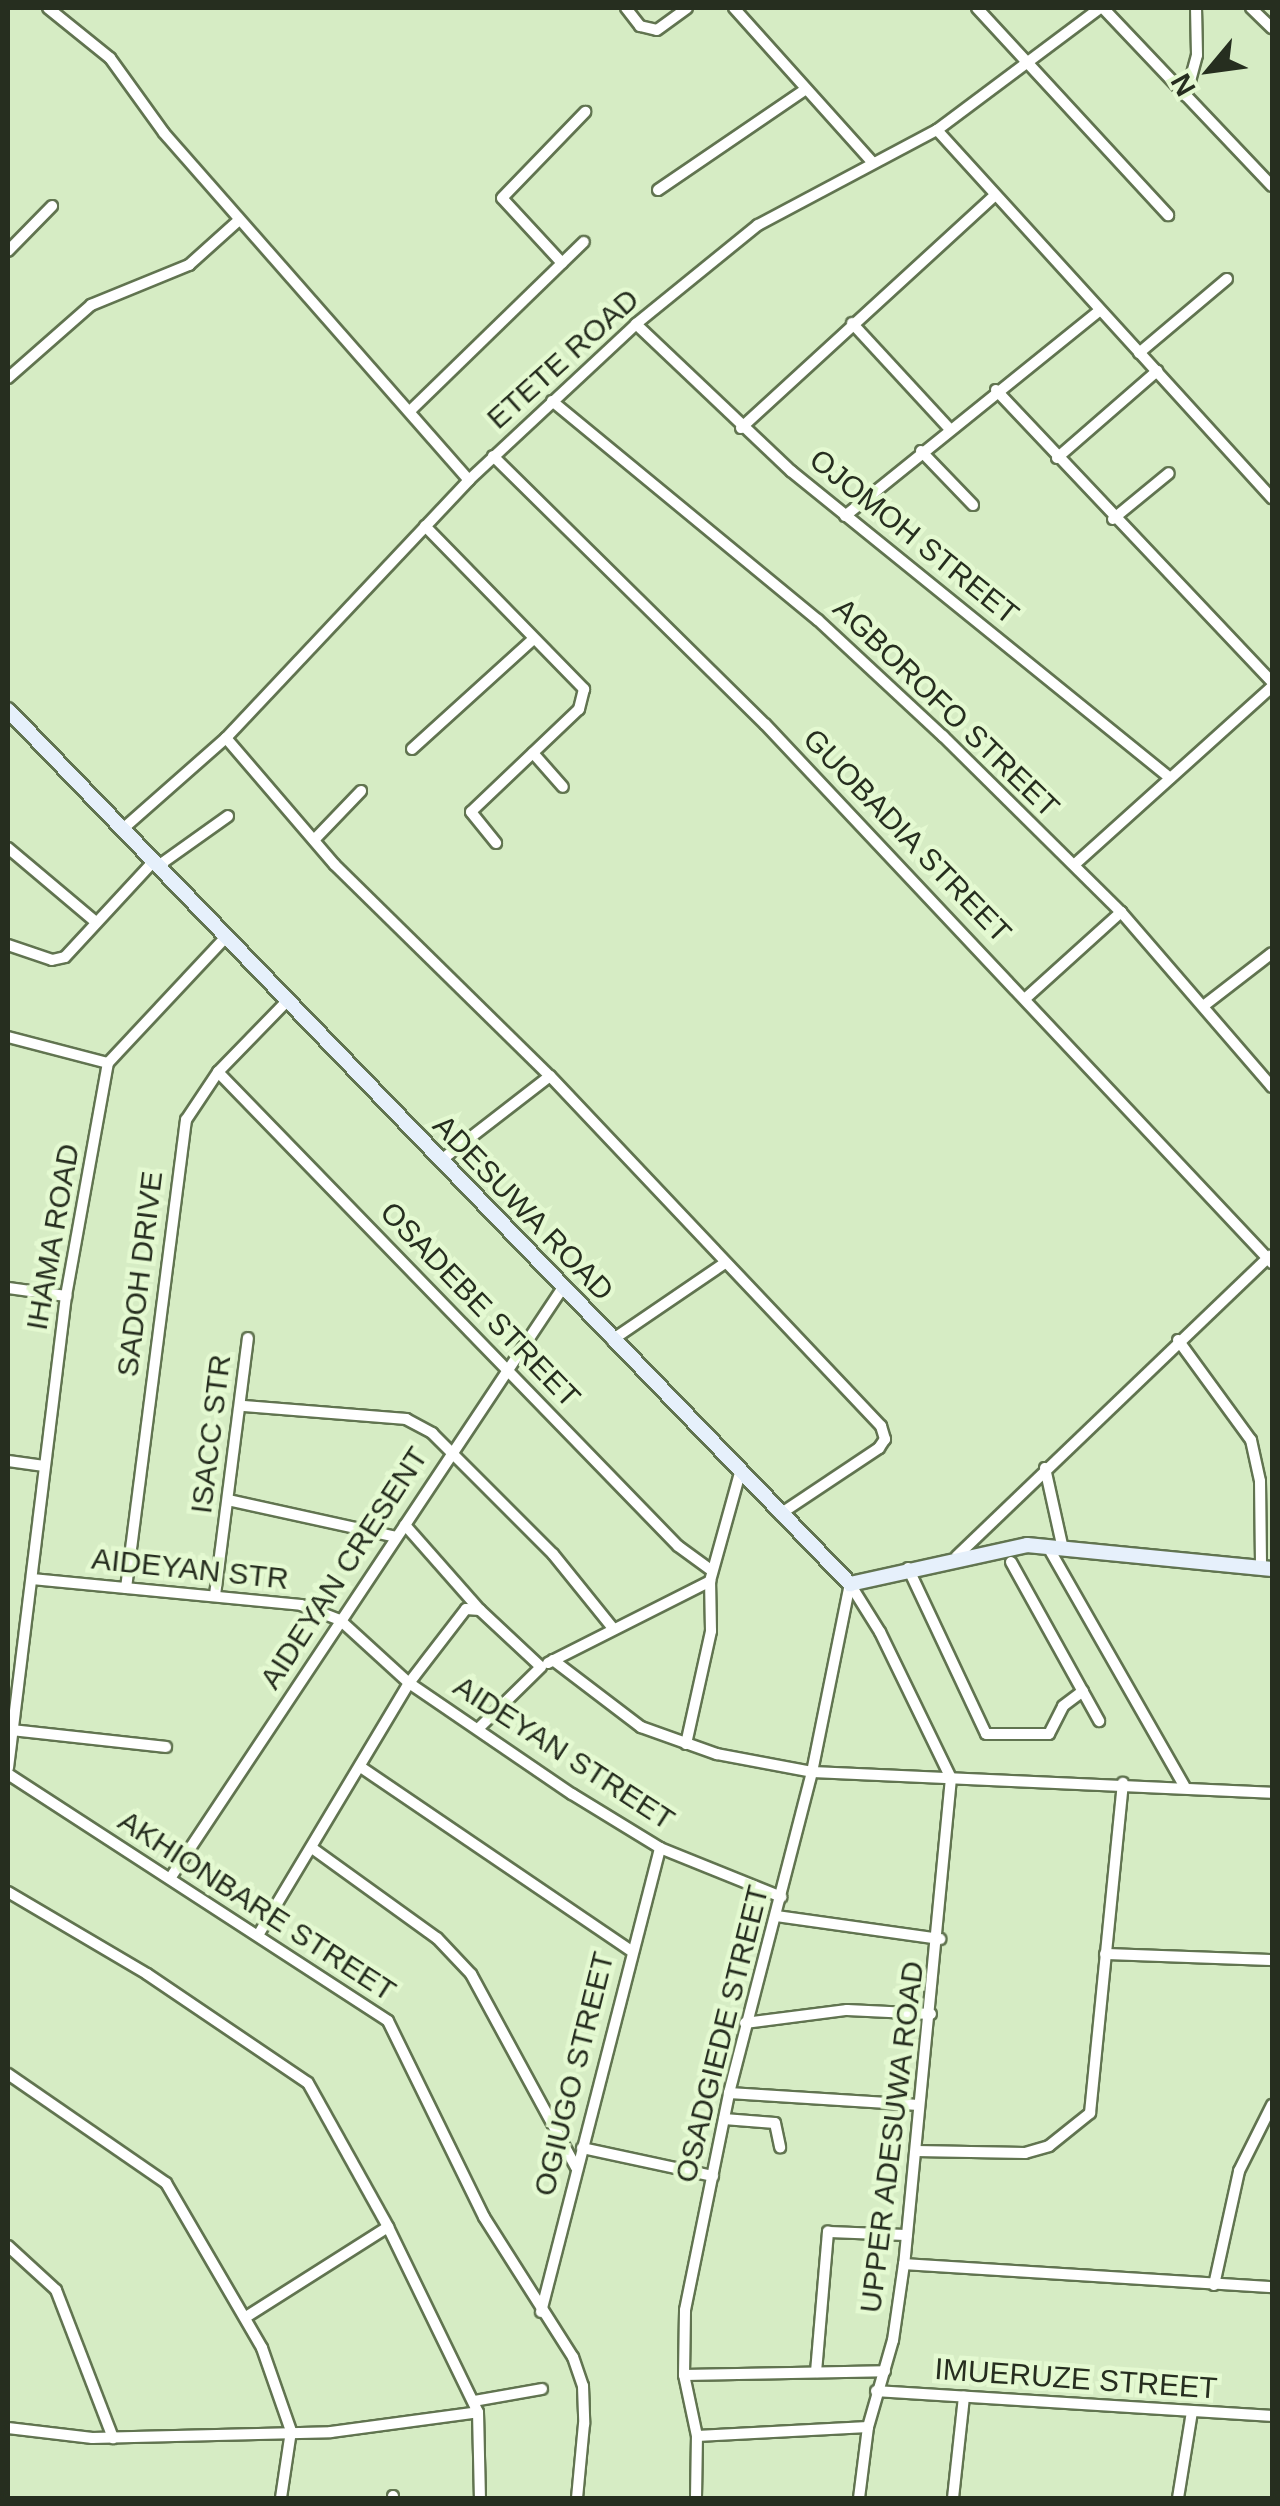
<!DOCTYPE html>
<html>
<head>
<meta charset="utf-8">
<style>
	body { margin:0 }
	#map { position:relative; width:1280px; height:2506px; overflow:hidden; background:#d6ecc4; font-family:Arial,sans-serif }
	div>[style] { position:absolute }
	.roads { filter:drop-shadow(2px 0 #617450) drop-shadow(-2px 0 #617450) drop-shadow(0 2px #617450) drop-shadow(0 -2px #617450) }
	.street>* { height:10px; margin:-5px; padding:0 5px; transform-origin:5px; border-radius:5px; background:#fff }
	.secondary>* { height:14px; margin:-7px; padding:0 7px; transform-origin:7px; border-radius:7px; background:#e6f0fb }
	span { translate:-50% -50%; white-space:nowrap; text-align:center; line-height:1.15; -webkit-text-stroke:9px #e4f9d1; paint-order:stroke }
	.street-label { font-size:30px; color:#262e1f }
	.frame { position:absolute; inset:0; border:10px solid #262e1f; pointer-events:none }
	.north { position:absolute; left:1160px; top:20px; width:100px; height:100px; -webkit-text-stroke:8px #e4f9d1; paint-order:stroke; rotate:241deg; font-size:28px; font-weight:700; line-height:40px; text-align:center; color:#262e1f }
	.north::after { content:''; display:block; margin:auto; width:35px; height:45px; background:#262e1f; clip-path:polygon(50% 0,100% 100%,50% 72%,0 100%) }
</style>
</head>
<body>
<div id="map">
	<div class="roads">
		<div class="street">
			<div style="left:48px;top:8px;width:80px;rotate:38.9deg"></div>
			<div style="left:110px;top:58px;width:92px;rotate:54.2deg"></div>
			<div style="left:164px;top:133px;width:462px;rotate:48.7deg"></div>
			<div style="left:626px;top:8px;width:23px;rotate:52deg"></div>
			<div style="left:640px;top:26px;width:17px;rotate:13deg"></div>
			<div style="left:657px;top:30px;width:37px;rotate:-36deg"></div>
			<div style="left:734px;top:8px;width:207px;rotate:48.1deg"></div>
			<div style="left:977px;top:8px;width:282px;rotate:47.3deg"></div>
			<div style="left:1103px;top:8px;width:245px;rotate:46.5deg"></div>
			<div style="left:1251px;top:8px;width:29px;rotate:44deg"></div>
			<div style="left:1186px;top:96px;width:42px;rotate:-75deg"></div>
			<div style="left:1197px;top:55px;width:47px;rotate:-91.2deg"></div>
			<div style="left:937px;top:130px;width:498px;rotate:47.7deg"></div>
			<div style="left:658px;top:190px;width:179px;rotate:-34.3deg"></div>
			<div style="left:8px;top:251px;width:63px;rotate:-45.6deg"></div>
			<div style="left:562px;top:263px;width:88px;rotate:-132.7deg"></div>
			<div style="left:502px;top:198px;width:120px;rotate:-46deg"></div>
			<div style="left:852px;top:323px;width:142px;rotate:47.3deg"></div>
			<div style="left:636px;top:324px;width:214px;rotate:43.5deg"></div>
			<div style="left:791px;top:471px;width:488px;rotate:39deg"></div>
			<div style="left:1139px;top:353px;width:115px;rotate:-40.1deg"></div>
			<div style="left:8px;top:378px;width:111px;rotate:-41.3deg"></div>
			<div style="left:91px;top:305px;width:106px;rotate:-22.2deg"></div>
			<div style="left:189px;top:265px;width:67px;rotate:-42deg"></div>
			<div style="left:996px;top:390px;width:402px;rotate:46.6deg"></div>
			<div style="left:552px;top:401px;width:345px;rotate:39.5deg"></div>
			<div style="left:818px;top:620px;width:171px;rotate:42.9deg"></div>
			<div style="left:943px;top:736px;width:250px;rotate:44.7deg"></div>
			<div style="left:1121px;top:912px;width:231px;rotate:49.2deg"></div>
			<div style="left:411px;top:410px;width:241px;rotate:-44.2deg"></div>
			<div style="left:741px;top:428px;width:343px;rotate:-42.5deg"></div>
			<div style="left:921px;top:451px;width:75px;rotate:46.1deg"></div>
			<div style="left:493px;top:456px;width:382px;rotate:44.6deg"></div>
			<div style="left:765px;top:724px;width:740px;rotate:46.75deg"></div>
			<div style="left:1057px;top:458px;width:133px;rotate:-41deg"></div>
			<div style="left:845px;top:516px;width:325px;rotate:-38.9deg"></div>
			<div style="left:1113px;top:519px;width:72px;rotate:-39.4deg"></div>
			<div style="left:425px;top:526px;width:228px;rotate:45.7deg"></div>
			<div style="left:584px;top:689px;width:21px;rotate:104deg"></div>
			<div style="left:579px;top:709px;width:149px;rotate:136.4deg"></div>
			<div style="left:471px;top:812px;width:40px;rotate:51deg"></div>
			<div style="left:226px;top:738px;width:167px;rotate:49.4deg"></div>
			<div style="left:335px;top:865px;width:301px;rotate:44.5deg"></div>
			<div style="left:550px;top:1076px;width:482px;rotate:46.6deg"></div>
			<div style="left:881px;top:1426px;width:14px;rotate:73deg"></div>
			<div style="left:885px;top:1439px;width:11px;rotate:124deg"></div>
			<div style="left:879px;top:1448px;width:119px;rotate:146.3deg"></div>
			<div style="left:412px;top:749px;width:162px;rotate:-42.2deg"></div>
			<div style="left:533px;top:753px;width:45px;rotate:48.6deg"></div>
			<div style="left:125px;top:827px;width:135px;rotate:-41.4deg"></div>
			<div style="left:226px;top:738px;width:354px;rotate:-46.7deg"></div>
			<div style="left:469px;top:480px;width:229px;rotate:-43deg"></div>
			<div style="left:636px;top:324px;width:157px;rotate:-39.1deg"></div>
			<div style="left:758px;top:225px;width:203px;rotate:-28deg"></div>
			<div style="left:937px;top:130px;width:204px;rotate:-36.8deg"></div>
			<div style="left:314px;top:840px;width:68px;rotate:-46.2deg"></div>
			<div style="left:8px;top:848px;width:115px;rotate:40.1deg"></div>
			<div style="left:1074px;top:865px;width:266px;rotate:-42deg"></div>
			<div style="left:158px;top:866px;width:86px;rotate:-35.5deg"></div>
			<div style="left:8px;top:945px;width:46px;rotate:18.8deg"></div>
			<div style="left:52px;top:960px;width:13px;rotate:-13deg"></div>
			<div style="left:65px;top:957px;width:131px;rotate:-47.2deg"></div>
			<div style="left:1027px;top:997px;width:127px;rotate:-42.1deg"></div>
			<div style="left:1206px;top:1004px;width:83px;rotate:-37.7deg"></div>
			<div style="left:8px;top:1037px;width:103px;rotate:14.6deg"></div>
			<div style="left:218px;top:1072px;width:661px;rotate:45.86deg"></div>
			<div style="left:678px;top:1546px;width:39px;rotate:36deg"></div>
			<div style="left:440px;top:1161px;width:139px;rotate:-37.7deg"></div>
			<div style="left:8px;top:1288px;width:59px;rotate:7.9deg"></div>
			<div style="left:612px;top:1340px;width:137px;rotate:-34.3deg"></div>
			<div style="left:1178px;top:1340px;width:124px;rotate:53.9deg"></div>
			<div style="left:1251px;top:1440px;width:42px;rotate:77.6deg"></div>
			<div style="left:1260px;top:1481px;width:87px;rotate:89.3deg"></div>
			<div style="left:244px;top:1406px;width:163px;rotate:4.6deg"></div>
			<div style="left:406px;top:1419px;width:30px;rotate:28deg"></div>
			<div style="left:432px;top:1433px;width:171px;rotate:45deg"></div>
			<div style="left:553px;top:1554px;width:94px;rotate:51.1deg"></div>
			<div style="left:8px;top:1461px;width:35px;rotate:8deg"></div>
			<div style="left:1045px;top:1468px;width:83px;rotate:77.5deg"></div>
			<div style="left:228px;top:1500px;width:172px;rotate:12.4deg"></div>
			<div style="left:405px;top:1525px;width:113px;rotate:48.6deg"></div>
			<div style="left:1048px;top:1547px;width:276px;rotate:60.3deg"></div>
			<div style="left:957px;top:1556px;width:434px;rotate:-43.8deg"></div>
			<div style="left:1011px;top:1562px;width:182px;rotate:61deg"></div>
			<div style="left:908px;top:1568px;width:183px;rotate:64.8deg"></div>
			<div style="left:986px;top:1734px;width:63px"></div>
			<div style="left:1049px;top:1734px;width:31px;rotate:-63deg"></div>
			<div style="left:1063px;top:1706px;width:25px;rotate:-37deg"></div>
			<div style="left:32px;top:1579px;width:270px;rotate:5.5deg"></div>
			<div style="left:301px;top:1605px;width:42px;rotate:21deg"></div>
			<div style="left:340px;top:1620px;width:93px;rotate:42.4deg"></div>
			<div style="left:409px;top:1683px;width:197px;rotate:34.3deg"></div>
			<div style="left:572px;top:1794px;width:103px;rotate:31.5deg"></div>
			<div style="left:660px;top:1848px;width:131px;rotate:22deg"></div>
			<div style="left:850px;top:1584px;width:57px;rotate:58deg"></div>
			<div style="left:880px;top:1632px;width:162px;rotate:64.1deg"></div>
			<div style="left:951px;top:1778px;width:488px;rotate:95.5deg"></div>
			<div style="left:904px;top:2264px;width:77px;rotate:98.2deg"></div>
			<div style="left:893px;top:2340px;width:91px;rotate:106deg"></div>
			<div style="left:868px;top:2427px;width:72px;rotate:97.2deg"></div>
			<div style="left:126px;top:1588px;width:472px;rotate:-82.7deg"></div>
			<div style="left:186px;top:1120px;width:58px;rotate:-56.3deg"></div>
			<div style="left:218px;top:1072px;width:98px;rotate:-45.8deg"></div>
			<div style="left:215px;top:1595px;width:259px;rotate:-82.7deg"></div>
			<div style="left:553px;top:1660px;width:111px;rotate:37.3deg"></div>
			<div style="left:641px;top:1727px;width:81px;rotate:19.6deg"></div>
			<div style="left:717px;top:1754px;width:97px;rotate:10.7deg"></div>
			<div style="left:812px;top:1772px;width:460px;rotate:2.6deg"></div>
			<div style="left:548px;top:1663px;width:182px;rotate:-26.8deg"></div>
			<div style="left:710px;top:1581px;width:112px;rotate:-74.5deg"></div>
			<div style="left:12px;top:1730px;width:155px;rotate:6.3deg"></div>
			<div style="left:686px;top:1744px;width:116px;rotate:-77.5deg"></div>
			<div style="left:711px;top:1631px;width:50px;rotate:-91.1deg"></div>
			<div style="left:8px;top:1768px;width:476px;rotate:-83deg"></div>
			<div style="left:66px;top:1296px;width:237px;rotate:-79.8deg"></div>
			<div style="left:108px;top:1063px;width:170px;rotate:-46.9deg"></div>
			<div style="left:362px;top:1768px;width:324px;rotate:34.2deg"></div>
			<div style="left:8px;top:1774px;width:453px;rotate:33deg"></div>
			<div style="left:388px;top:2021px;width:218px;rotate:63.9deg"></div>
			<div style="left:484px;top:2217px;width:166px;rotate:57.6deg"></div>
			<div style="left:573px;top:2357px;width:31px;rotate:71deg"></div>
			<div style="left:583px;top:2386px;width:38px;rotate:88deg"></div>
			<div style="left:584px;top:2424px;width:74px;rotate:95.4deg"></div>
			<div style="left:312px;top:1848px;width:154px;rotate:35.8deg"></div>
			<div style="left:437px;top:1938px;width:50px;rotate:46.6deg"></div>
			<div style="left:471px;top:1974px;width:220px;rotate:61.5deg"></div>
			<div style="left:171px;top:1877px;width:706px;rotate:-56.38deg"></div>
			<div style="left:8px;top:1892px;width:161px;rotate:30.5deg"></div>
			<div style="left:147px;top:1974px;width:194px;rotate:34.1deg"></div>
			<div style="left:308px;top:2083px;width:165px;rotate:60.9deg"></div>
			<div style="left:388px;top:2227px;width:206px;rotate:64.1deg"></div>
			<div style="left:478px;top:2412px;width:86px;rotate:88.7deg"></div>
			<div style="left:776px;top:1916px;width:166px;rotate:8deg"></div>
			<div style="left:260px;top:1932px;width:290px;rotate:-59.1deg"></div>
			<div style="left:409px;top:1683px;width:93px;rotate:-52.4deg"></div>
			<div style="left:466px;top:1609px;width:14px;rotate:4deg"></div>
			<div style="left:480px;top:1610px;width:83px;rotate:43.1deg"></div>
			<div style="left:541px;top:1667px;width:86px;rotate:135.5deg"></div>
			<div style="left:1105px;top:1954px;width:167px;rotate:2.1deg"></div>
			<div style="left:745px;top:2023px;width:103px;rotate:-7.3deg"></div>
			<div style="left:847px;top:2010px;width:84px;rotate:2.7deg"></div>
			<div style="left:8px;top:2074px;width:192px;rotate:34.6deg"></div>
			<div style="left:166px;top:2183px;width:191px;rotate:59.8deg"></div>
			<div style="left:262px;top:2348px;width:88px;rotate:70.7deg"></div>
			<div style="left:291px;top:2431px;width:68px;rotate:98.5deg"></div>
			<div style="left:729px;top:2093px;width:190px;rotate:3.6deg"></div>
			<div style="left:724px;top:2119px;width:51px;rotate:4.5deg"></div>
			<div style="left:775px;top:2123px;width:25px;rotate:78deg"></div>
			<div style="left:582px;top:2148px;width:134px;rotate:12.1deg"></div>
			<div style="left:916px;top:2151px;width:109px;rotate:1.1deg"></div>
			<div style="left:1025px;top:2153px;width:25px;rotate:-16deg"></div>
			<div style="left:1049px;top:2146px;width:53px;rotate:-38.8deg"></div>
			<div style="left:1090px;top:2113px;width:332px;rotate:-84.3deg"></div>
			<div style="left:8px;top:2246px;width:65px;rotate:42.5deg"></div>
			<div style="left:56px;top:2290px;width:159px;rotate:68.9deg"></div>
			<div style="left:904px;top:2264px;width:369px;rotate:3.6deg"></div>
			<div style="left:1214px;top:2285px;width:117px;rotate:-77.6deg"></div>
			<div style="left:1239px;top:2171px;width:74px;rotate:-63.4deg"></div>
			<div style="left:541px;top:2312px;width:479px;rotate:-75.6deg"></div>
			<div style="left:246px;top:2317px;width:168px;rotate:-32.4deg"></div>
			<div style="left:816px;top:2372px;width:141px;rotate:-85.1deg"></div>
			<div style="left:828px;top:2232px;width:79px;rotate:2.2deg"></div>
			<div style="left:684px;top:2375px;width:201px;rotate:-1.1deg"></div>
			<div style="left:876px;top:2391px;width:397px;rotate:3.6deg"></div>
			<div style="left:474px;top:2401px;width:69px;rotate:-10deg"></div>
			<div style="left:8px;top:2428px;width:85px;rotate:6.8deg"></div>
			<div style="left:92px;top:2438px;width:239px;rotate:-1.4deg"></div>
			<div style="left:331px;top:2432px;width:148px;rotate:-7.7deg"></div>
			<div style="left:697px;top:2436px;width:171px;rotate:-3deg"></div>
			<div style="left:393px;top:2498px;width:2px;rotate:-90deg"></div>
			<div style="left:696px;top:2498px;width:62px;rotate:-89.1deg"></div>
			<div style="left:697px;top:2436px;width:62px;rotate:-102deg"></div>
			<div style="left:684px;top:2375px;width:65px;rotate:-89.1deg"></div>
			<div style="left:685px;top:2310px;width:221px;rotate:-78.5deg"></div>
			<div style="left:729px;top:2093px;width:332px;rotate:-75.5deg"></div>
			<div style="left:812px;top:1772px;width:192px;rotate:-78.6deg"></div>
			<div style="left:953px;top:2498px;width:102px;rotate:-83.8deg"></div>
			<div style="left:1178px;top:2498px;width:87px;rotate:-80.8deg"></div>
		</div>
		<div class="secondary">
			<div style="left:8px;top:710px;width:1214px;rotate:46.07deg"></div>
			<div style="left:850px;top:1584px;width:181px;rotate:-12.4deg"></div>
			<div style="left:1027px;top:1545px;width:246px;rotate:5.6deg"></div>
		</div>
	</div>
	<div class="street-label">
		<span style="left:563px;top:359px;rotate:-42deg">ETETE ROAD</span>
		<span style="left:914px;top:537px;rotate:39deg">OJOMOH STREET</span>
		<span style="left:946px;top:708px;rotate:44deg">AGBOROFO STREET</span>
		<span style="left:907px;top:836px;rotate:46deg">GUOBADIA STREET</span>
		<span style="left:523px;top:1208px;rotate:46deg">ADESUWA ROAD</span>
		<span style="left:53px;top:1237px;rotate:-80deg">IHAMA ROAD</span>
		<span style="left:140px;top:1274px;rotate:-83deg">SADOH DRIVE</span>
		<span style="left:480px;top:1305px;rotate:46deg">OSADEBE STREET</span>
		<span style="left:211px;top:1434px;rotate:-83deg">ISACC STR</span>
		<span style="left:344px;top:1568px;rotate:-57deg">AIDEYAN CRESENT</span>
		<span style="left:190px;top:1569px;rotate:6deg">AIDEYAN STR</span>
		<span style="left:564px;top:1753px;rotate:33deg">AIDEYAN STREET</span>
		<span style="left:257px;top:1906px;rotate:33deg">AKHIONBARE STREET</span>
		<span style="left:722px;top:2034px;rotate:-76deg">OSADGIEDE STREET</span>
		<span style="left:574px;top:2074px;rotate:-76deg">OGIUGO STREET</span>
		<span style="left:892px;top:2137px;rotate:-83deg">UPPER ADESUWA ROAD</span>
		<span style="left:1076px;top:2379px;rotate:4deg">IMUERUZE STREET</span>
	</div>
	<div class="frame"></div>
	<div class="north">N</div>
</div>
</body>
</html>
